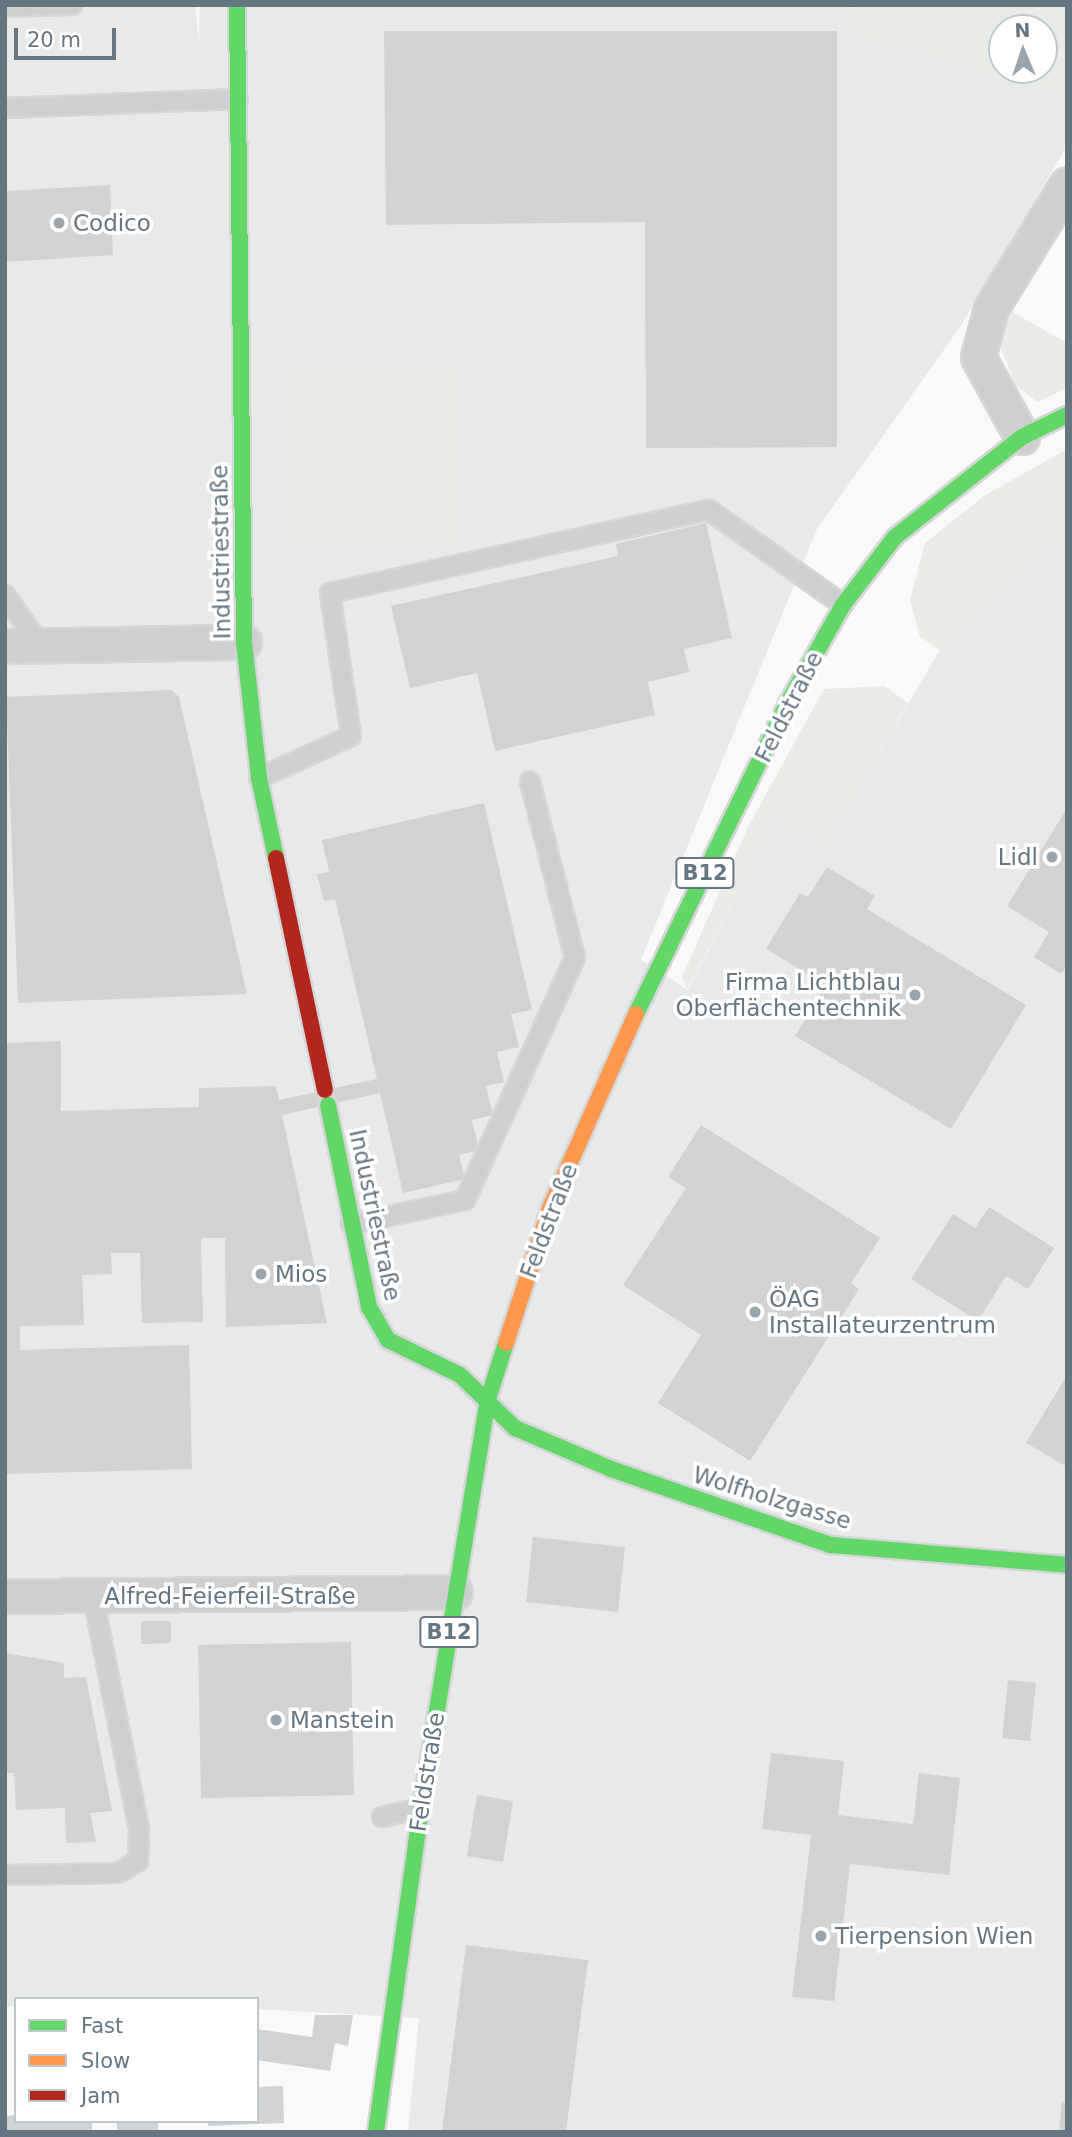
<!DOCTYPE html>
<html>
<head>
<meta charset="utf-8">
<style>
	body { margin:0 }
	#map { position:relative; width:1072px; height:2137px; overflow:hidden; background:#f9f9f9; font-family:"DejaVu Sans",sans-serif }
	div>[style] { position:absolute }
	.built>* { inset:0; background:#e8e9e9 }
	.green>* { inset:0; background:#e8ebe6 }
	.building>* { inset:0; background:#d0d2d3 }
	.roads { filter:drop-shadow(2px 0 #d5d6d7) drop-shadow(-2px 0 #d5d6d7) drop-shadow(0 2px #d5d6d7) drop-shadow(0 -2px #d5d6d7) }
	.lane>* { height:18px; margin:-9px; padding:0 9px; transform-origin:9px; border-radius:9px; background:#cecfd0 }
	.street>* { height:33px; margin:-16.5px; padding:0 16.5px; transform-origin:16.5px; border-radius:16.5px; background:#cecfd0 }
	.fast>* { height:16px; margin:-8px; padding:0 8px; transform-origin:8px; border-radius:8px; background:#63d668 }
	.slow>* { height:16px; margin:-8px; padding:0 8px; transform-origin:8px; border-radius:8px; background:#ff974d }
	.jam>* { height:16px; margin:-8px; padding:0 8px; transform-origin:8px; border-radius:8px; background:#b3261e }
	.dots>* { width:19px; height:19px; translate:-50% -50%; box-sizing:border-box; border:4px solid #fff; border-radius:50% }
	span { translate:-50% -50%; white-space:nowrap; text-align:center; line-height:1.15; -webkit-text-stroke:7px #fff; paint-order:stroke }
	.shield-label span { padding:2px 5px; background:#fff; border:2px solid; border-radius:5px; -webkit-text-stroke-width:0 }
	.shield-label { font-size:21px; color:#657683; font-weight:700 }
	.poi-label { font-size:23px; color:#657683 }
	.left { translate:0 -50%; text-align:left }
	.right { translate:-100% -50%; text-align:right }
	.street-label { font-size:23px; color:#657683 }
	.frame { position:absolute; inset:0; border:7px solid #657683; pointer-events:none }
	.legend { position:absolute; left:14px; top:1997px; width:245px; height:126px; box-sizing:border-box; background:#fff; border:2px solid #c1c8cd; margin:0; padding:9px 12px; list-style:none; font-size:21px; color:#657683 }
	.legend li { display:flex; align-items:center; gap:14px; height:35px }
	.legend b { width:35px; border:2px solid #c1c8cd }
	.north { position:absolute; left:988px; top:14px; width:70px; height:70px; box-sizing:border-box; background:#fff; border:2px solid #c1c8cd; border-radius:50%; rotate:358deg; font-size:19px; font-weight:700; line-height:28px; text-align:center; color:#657683 }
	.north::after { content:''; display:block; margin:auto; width:24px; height:32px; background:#99a4ac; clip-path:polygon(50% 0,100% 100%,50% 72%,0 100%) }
	.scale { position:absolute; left:14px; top:28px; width:102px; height:32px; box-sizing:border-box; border:4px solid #657683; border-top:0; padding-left:9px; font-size:21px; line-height:24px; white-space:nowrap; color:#657683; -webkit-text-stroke:5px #fff; paint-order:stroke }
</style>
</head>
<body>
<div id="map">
	<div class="built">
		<div style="clip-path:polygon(5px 5px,195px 5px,199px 42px,200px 5px,852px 5px,837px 31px,1067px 94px,1067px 146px,960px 327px,817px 529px,641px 960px,688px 990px,777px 817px,824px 847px,940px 650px,1037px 557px,1067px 540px,1067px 2132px,408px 2132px,419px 2018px,257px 2009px,257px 1999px,16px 1999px,16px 2006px,5px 2006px)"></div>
	</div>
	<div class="green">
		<div style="clip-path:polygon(evenodd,852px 5px,1067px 5px,1067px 94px,837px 31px,852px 5px,1002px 28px,1044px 28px,1044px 70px,1002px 70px,1002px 28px)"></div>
		<div style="clip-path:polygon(1010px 311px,1067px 343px,1067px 388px,1038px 402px,1016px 386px,1000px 346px,1002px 322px)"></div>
		<div style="clip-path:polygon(456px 367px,458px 544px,289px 546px,287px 368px)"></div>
		<div style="clip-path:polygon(1067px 449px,1067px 540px,1037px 557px,940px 650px,920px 637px,910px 600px,925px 543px,984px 496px)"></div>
		<div style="clip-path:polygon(885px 686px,908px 703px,824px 848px,777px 818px,687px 990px,682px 977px,748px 827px,824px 689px)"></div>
	</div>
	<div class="building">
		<div style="clip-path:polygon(384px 31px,837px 31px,837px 447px,646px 448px,645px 222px,386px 225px)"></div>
		<div style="clip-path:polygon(110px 185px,113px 255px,5px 262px,5px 191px)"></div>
		<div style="clip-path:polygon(706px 523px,732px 638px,684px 649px,689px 672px,648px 682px,655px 715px,495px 751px,477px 673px,410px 688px,391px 606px,618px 556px,616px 544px)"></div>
		<div style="clip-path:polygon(171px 690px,179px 697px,247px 994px,18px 1003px,6px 697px)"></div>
		<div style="clip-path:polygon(484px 803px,532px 1010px,511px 1014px,519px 1047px,497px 1052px,504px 1082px,486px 1086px,493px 1115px,472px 1120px,479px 1150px,459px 1155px,465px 1179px,403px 1193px,380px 1093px,282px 1115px,327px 1323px,226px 1327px,225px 1238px,201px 1238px,203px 1322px,142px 1323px,140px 1253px,111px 1253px,112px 1274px,82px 1275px,84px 1325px,20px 1326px,20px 1350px,189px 1345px,192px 1469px,5px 1474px,5px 1043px,61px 1041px,61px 1111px,199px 1107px,199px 1088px,276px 1086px,279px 1100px,377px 1079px,335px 899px,324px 901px,317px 874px,329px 872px,322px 840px)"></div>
		<div style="clip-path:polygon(1067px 808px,1067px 965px,1061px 974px,1034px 957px,1049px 932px,1007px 906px)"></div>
		<div style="clip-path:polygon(827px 867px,875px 896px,867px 909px,1026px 1005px,951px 1129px,795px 1036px,826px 985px,766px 949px,800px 893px,808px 897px)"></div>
		<div style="clip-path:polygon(701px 1125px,880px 1238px,851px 1283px,859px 1289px,750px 1461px,658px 1403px,701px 1335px,623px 1285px,686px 1188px,668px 1177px)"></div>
		<div style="clip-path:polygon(989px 1207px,1054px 1248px,1028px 1289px,1006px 1276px,978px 1321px,911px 1279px,953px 1214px,975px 1228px)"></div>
		<div style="clip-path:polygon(1067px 1375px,1067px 1467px,1026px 1443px)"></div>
		<div style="clip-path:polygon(533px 1537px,625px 1547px,618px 1612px,526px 1602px)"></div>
		<div style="clip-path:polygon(141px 1621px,171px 1621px,171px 1643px,141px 1644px)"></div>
		<div style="clip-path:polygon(351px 1642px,354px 1795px,201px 1798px,198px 1645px)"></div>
		<div style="clip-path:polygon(5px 1653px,64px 1663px,64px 1678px,86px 1677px,112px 1811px,90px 1813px,96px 1842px,66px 1843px,65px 1808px,16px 1810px,14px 1773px,5px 1773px)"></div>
		<div style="clip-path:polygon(1008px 1680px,1036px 1683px,1030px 1741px,1002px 1738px)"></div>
		<div style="clip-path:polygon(771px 1753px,844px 1761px,838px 1815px,913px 1824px,919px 1773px,960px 1778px,949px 1875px,850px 1864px,834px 2001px,792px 1997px,811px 1835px,762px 1829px)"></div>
		<div style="clip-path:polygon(477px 1795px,513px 1801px,503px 1862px,467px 1856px)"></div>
		<div style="clip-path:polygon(466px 1945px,588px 1960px,566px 2132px,442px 2132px)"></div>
		<div style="clip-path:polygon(315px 2015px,353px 2015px,348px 2046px,335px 2043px,330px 2071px,257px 2060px,257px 2029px,312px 2037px)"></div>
		<div style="clip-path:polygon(283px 2086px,284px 2123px,208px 2126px,208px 2121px,257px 2121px,257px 2087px)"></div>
		<div style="clip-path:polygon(1062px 2102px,1067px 2103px,1067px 2132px,1059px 2132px)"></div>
		<div style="clip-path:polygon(16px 2115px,16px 2121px,92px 2121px,92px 2132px,5px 2132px,5px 2116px)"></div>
		<div style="clip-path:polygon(117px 2121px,158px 2121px,158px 2132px,117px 2132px)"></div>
	</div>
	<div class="roads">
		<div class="lane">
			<div style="left:5px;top:7px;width:67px;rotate:-1.7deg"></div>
			<div style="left:5px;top:108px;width:233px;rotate:-2.2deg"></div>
			<div style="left:5px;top:595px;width:61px;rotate:55deg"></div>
			<div style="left:259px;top:778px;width:101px;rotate:-24.5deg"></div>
			<div style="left:351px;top:736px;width:145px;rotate:-98.4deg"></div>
			<div style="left:330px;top:593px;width:388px;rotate:-12.4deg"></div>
			<div style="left:709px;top:510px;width:164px;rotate:35.3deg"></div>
			<div style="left:351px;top:1224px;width:116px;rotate:-11.9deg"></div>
			<div style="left:465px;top:1200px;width:266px;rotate:-65.6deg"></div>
			<div style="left:575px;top:958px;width:182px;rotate:-104.3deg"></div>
			<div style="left:382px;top:1817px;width:40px;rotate:-13deg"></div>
			<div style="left:5px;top:1875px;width:113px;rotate:-1deg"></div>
			<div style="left:118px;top:1873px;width:23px;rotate:-31deg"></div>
			<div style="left:138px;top:1861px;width:32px;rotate:-88deg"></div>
			<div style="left:139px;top:1829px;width:237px;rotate:-101.2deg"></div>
		</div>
		<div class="street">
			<div style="left:1022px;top:437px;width:91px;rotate:-118.8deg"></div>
			<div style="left:978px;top:357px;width:51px;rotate:-75.1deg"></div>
			<div style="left:991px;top:308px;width:145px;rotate:-58.5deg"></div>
			<div style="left:5px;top:646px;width:239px;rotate:-1deg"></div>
			<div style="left:5px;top:1596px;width:450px;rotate:-0.5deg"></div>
		</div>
		<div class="fast">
			<div style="left:237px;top:5px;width:637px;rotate:89.37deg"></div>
			<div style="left:244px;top:642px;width:137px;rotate:83.7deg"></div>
			<div style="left:259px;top:778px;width:82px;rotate:78deg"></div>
			<div style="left:636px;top:1014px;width:345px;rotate:-64deg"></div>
			<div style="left:787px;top:704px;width:114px;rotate:-60.5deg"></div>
			<div style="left:843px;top:605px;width:86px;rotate:-52.6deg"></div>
			<div style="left:895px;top:537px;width:162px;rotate:-38.2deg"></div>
			<div style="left:1022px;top:437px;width:50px;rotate:-26.1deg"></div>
			<div style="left:328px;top:1105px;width:206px;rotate:78.5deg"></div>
			<div style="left:369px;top:1307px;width:38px;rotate:60deg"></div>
			<div style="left:388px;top:1340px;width:80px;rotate:25.9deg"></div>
			<div style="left:460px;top:1375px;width:76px;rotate:43.9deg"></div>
			<div style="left:515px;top:1428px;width:104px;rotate:23.1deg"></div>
			<div style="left:611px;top:1469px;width:233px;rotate:19.1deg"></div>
			<div style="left:831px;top:1545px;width:237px;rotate:4.8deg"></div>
			<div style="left:376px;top:2132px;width:327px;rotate:-82.1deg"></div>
			<div style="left:421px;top:1808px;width:414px;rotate:-80.7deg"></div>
			<div style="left:488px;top:1399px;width:59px;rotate:-72.2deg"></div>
		</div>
		<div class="slow">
			<div style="left:506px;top:1343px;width:142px;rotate:-71.9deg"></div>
			<div style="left:550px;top:1208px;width:212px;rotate:-66.1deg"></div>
		</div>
		<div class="jam">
			<div style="left:276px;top:858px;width:237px;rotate:78.1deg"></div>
		</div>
	</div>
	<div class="dots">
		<div style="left:59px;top:223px;background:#99a4ac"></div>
		<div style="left:1052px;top:857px;background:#99a4ac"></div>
		<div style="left:915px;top:995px;background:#99a4ac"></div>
		<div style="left:261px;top:1274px;background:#99a4ac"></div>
		<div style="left:755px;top:1312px;background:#99a4ac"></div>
		<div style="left:276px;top:1720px;background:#99a4ac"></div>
		<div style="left:821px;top:1936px;background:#99a4ac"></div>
	</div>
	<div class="shield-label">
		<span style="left:705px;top:873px">B12</span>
		<span style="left:449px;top:1632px">B12</span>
	</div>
	<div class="poi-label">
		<span class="left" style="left:73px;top:223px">Codico</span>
		<span class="right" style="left:1038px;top:857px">Lidl</span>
		<span class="right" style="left:901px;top:995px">Firma Lichtblau<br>Oberflächentechnik</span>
		<span class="left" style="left:275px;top:1274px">Mios</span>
		<span class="left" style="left:769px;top:1312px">ÖAG<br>Installateurzentrum</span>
		<span class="left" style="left:290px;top:1720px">Manstein</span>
		<span class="left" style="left:835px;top:1936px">Tierpension Wien</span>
	</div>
	<div class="street-label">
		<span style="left:221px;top:552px;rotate:-91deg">Industriestraße</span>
		<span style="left:789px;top:707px;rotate:-63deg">Feldstraße</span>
		<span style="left:375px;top:1215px;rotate:78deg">Industriestraße</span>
		<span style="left:549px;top:1221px;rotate:-69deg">Feldstraße</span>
		<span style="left:772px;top:1498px;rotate:17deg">Wolfholzgasse</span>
		<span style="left:230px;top:1596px">Alfred-Feierfeil-Straße</span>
		<span style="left:427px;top:1772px;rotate:-81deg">Feldstraße</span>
	</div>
	<div class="frame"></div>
	<ul class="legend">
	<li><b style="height:9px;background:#63d668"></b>Fast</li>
	<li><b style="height:9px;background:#ff974d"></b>Slow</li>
	<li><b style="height:9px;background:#b3261e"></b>Jam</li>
	</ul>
	<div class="north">N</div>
	<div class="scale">20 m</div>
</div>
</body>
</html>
